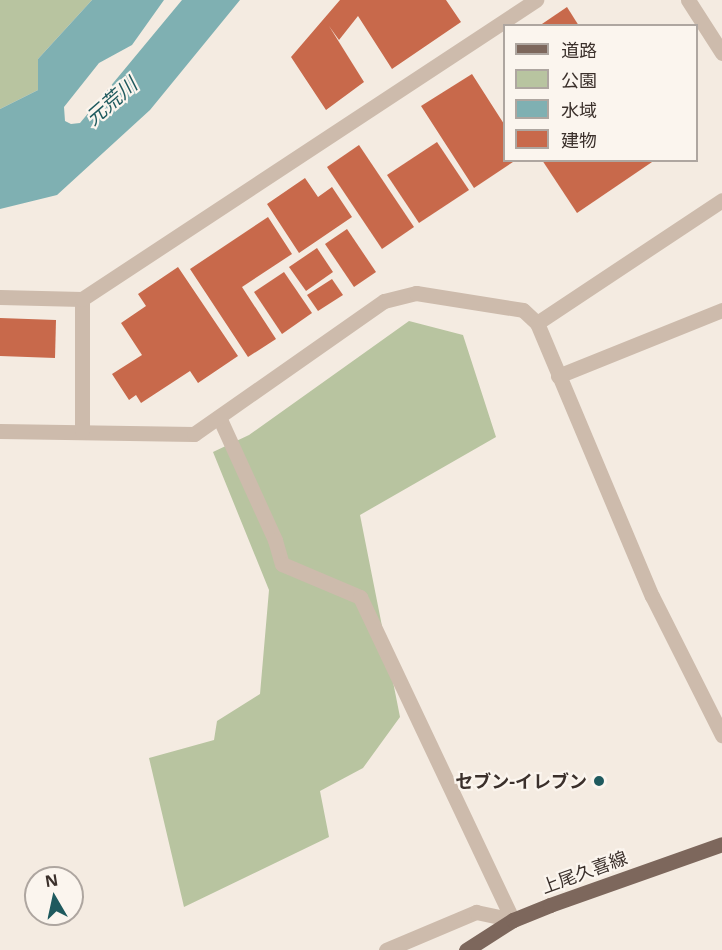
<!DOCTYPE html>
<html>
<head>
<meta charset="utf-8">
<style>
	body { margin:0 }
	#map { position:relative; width:722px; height:950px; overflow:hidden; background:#f4ebe1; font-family:"Open Sans","Noto Sans JP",sans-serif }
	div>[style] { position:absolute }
	.green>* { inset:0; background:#b8c4a0 }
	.water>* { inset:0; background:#7fb0b2 }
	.building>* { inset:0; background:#c8694b }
	.minor>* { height:15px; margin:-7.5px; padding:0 7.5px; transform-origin:7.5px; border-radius:7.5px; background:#cdbbac }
	.major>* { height:15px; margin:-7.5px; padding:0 7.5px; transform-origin:7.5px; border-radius:7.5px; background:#7d675c }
	.dots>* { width:16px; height:16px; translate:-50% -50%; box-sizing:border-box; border:3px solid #fbf5ee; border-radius:50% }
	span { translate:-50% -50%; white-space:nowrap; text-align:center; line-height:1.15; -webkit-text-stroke:4.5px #fbf5ee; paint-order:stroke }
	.poi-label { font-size:18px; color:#3b302b; font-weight:700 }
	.right { translate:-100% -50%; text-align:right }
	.street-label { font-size:18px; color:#3b302b }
	.water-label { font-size:20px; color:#1f5a5e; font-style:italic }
	.legend { position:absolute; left:503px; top:24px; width:195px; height:138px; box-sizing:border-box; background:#fbf5ee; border:2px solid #aea6a0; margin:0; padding:8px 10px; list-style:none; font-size:18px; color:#3b302b }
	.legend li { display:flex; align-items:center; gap:12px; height:30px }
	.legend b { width:30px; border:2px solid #aea6a0 }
	.north { position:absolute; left:24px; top:866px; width:60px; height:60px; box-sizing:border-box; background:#fbf5ee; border:2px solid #aea6a0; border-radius:50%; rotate:351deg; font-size:16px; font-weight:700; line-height:24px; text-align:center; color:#3b302b }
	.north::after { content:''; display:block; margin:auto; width:21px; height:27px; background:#1f5a5e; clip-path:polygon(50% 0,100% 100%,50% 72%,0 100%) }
</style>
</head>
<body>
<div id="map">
	<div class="green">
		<div style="clip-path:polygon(0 0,92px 0,38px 59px,38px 90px,0 109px)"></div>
		<div style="clip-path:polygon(409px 321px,463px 335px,496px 437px,360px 515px,400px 717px,363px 768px,320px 791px,329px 837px,184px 907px,149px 758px,214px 740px,217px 721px,260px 694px,269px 590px,213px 452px,249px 435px)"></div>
	</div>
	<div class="water">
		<div style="clip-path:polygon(92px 0,164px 0,132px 45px,99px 63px,64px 107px,65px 121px,71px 124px,80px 123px,182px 0,240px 0,150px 110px,57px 195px,0 209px,0 109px,38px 90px,38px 59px)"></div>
	</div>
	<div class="building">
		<div style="clip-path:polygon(340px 0,446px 0,461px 22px,392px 69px,358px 16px,339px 40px,329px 26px,364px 82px,326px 110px,291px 57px)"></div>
		<div style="clip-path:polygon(567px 7px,579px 26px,539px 26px)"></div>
		<div style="clip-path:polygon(472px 74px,504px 124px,504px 160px,516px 160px,474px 188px,421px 106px)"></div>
		<div style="clip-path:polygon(437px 142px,469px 190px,419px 223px,387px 175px)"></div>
		<div style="clip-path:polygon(359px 145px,414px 227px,382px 249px,327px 167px)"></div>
		<div style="clip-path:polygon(542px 160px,655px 160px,577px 213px)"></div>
		<div style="clip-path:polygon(305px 178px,318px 197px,332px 187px,352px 217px,299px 253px,267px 204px)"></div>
		<div style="clip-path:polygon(268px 217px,292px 254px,242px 287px,276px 339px,248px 357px,190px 269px)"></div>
		<div style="clip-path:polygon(347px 229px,376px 272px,354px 287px,325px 244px)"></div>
		<div style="clip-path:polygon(317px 248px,333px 272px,306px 291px,289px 267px)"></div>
		<div style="clip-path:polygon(178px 267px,238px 356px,198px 383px,190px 371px,141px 403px,136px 395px,129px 400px,112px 374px,142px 355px,121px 323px,146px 306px,138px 294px)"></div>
		<div style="clip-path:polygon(284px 272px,312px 313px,282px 334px,254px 292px)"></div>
		<div style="clip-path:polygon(332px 279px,343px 295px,318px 311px,307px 295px)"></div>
		<div style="clip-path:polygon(0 318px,56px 320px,55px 358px,0 356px)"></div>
	</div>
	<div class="minor">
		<div style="left:688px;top:0;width:63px;rotate:57.3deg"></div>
		<div style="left:0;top:297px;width:82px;rotate:1.4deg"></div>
		<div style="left:537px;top:323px;width:222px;rotate:-33.6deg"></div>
		<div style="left:558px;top:376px;width:177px;rotate:-21.9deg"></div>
		<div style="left:219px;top:417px;width:135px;rotate:65.5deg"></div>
		<div style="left:275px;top:540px;width:25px;rotate:74deg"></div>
		<div style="left:282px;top:564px;width:85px;rotate:22.9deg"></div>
		<div style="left:360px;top:597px;width:357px;rotate:64.7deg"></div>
		<div style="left:0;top:431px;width:194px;rotate:0.9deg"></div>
		<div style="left:194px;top:434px;width:232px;rotate:-35deg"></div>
		<div style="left:384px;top:301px;width:33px;rotate:-14deg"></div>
		<div style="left:416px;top:293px;width:108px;rotate:9deg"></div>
		<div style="left:523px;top:310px;width:19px;rotate:43deg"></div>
		<div style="left:537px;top:323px;width:296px;rotate:67.2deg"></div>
		<div style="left:652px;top:596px;width:156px;rotate:63.3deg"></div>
		<div style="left:82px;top:431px;width:132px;rotate:-90deg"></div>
		<div style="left:82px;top:299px;width:544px;rotate:-33.37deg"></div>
		<div style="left:386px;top:950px;width:98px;rotate:-22.9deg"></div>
		<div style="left:476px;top:912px;width:38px;rotate:12deg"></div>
	</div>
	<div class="major">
		<div style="left:466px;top:950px;width:56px;rotate:-32.6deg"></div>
		<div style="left:513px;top:920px;width:40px;rotate:-22deg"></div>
		<div style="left:550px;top:905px;width:182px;rotate:-19.5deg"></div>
	</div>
	<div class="dots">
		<div style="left:599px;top:781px;background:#1f5a5e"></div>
	</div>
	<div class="poi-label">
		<span class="right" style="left:587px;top:781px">セブン-イレブン</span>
	</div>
	<div class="street-label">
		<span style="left:584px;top:872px;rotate:-20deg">上尾久喜線</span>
	</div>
	<div class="water-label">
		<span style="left:111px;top:101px;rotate:-41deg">元荒川</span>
	</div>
	<ul class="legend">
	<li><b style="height:8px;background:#7d675c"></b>道路</li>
	<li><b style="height:16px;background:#b8c4a0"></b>公園</li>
	<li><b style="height:16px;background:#7fb0b2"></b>水域</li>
	<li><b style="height:16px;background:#c8694b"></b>建物</li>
	</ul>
	<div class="north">N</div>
</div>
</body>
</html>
